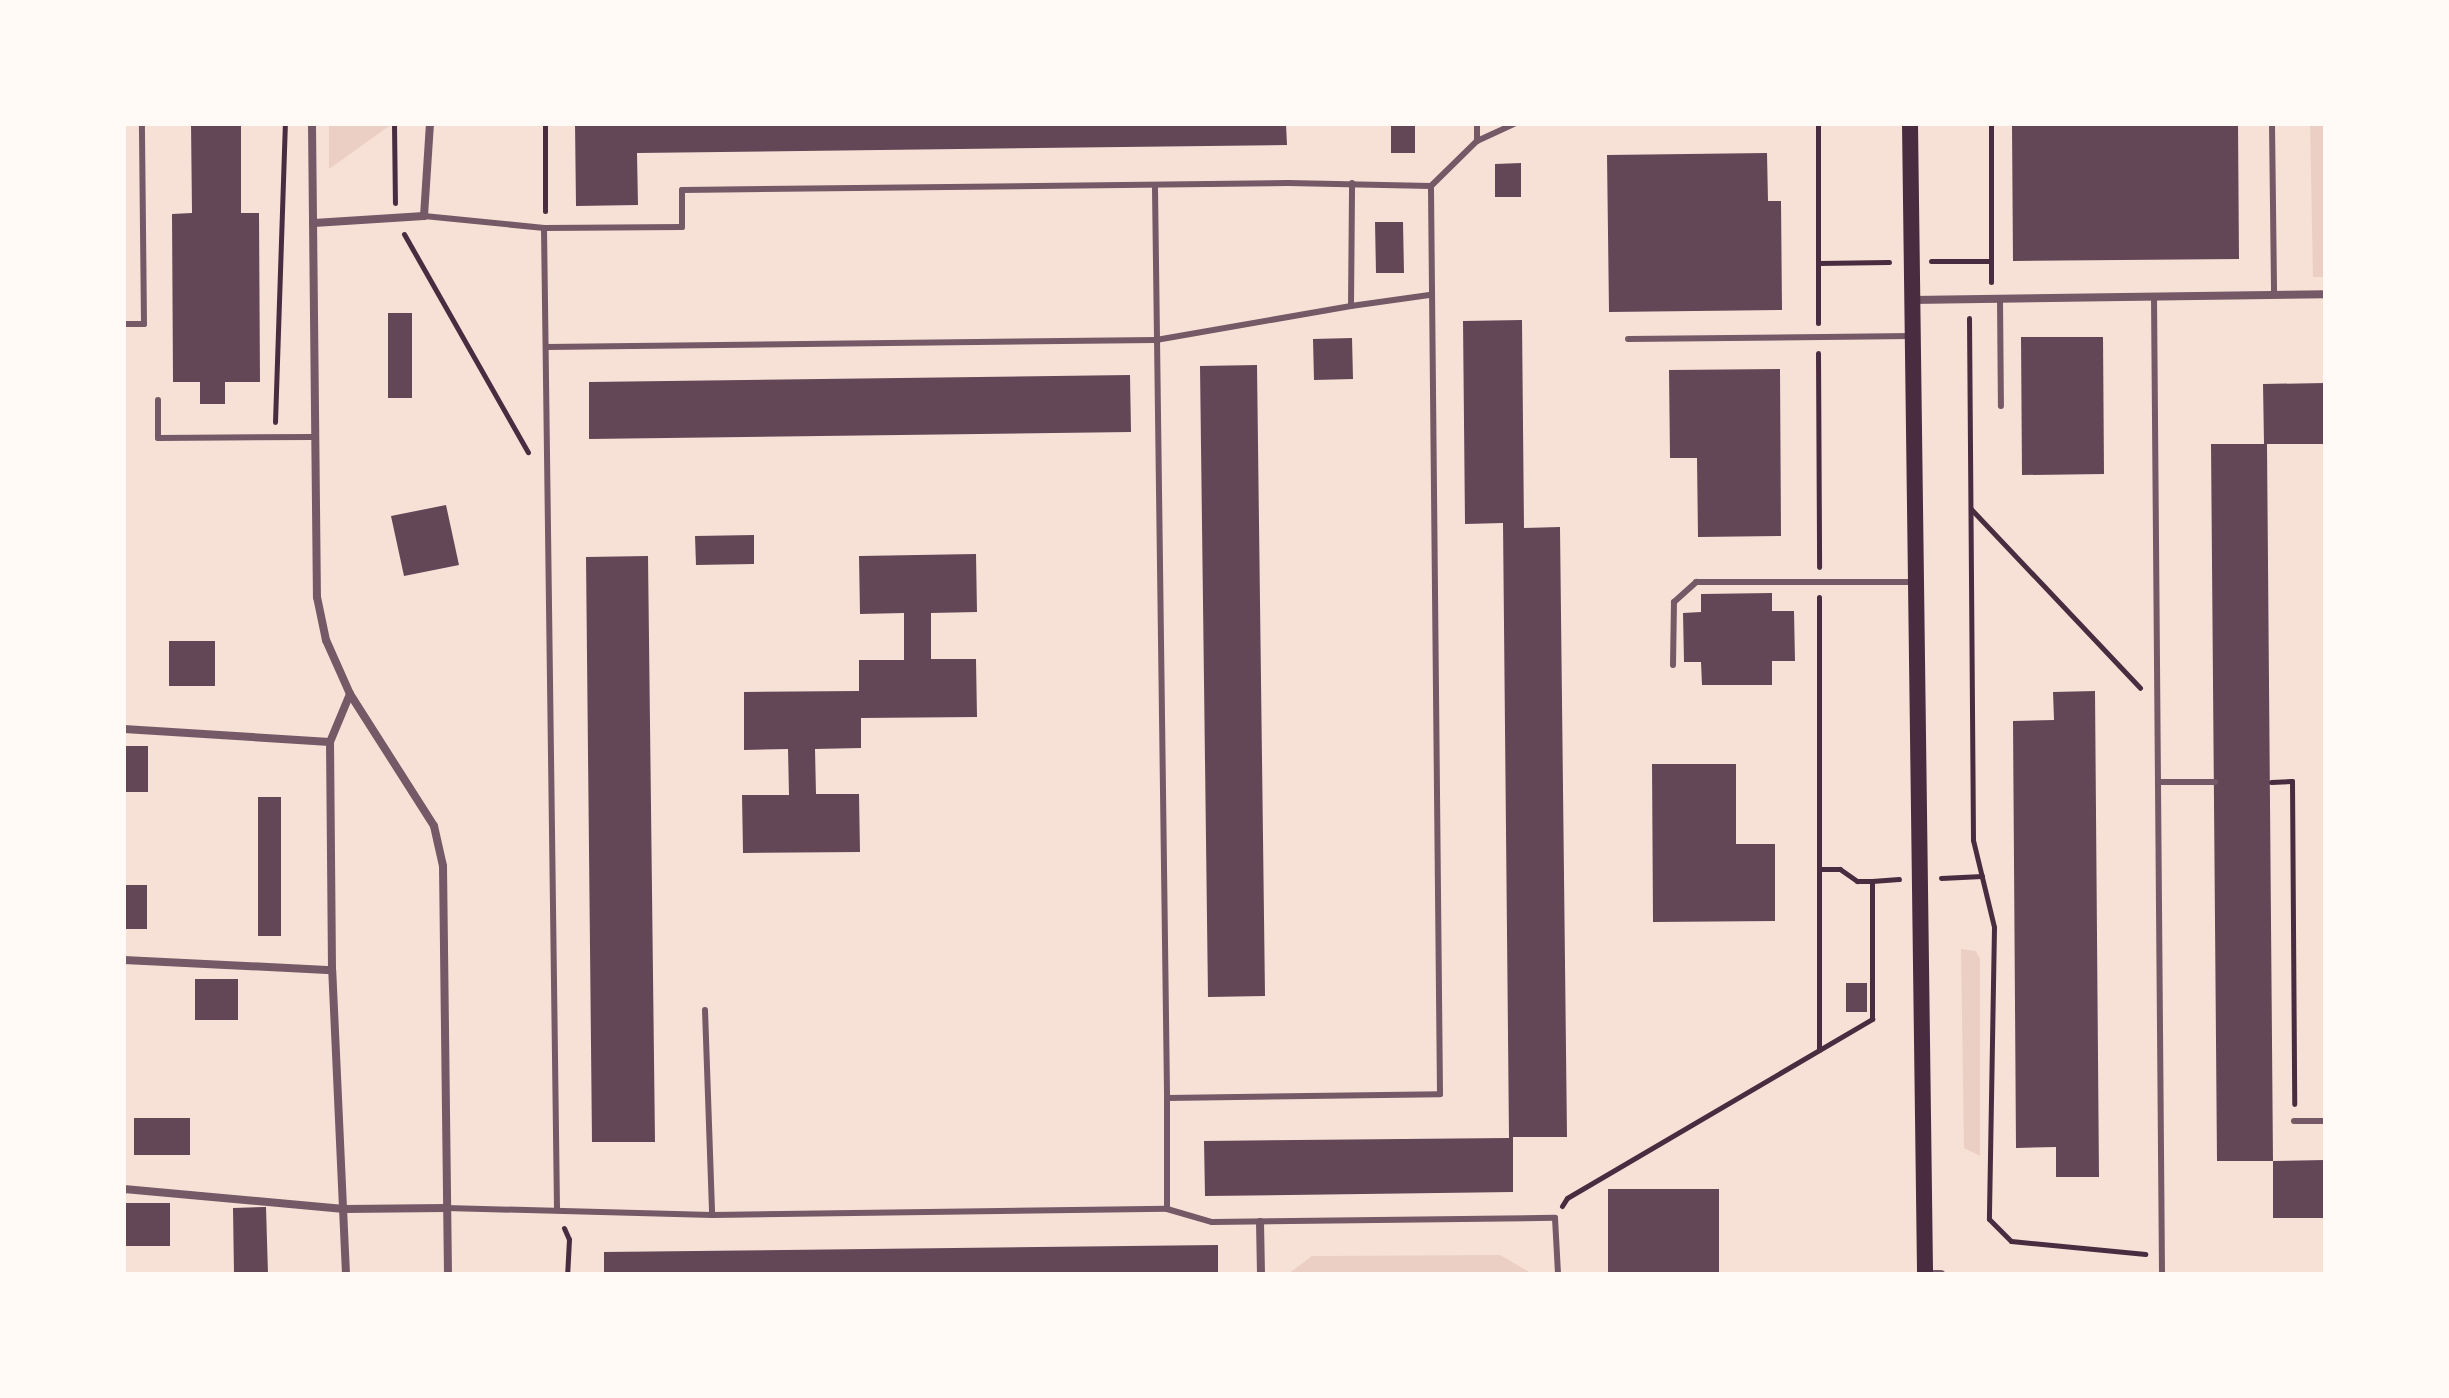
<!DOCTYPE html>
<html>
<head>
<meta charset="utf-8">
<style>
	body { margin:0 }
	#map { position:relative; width:2449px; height:1398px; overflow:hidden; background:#f7e1d7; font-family:Ubuntu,sans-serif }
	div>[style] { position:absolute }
	.green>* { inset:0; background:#ebcfc5 }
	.building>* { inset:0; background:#644757 }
	.path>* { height:5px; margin:-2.5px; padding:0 2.5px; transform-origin:2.5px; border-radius:2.5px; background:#4a2c40 }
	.service>* { height:6px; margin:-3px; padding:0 3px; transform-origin:3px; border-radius:3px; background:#755966 }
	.minor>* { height:8px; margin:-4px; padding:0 4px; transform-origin:4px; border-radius:4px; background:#755966 }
	.secondary>* { height:16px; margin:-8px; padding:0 8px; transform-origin:8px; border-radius:8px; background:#4a2c40 }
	span { translate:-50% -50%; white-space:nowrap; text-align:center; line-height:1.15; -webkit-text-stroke:6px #fffaf5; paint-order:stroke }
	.frame { position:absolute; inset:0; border:126px solid #fffaf5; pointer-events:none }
</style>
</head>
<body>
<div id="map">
	<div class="green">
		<div style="clip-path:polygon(329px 124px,392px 124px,329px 169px)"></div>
		<div style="clip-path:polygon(2310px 124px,2325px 124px,2325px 277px,2313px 277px)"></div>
		<div style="clip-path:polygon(1961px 949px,1976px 951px,1980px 959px,1980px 1156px,1964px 1148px)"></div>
		<div style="clip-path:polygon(1500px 1255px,1533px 1274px,1288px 1274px,1312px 1256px)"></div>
	</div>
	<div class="building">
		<div style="clip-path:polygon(191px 124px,241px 124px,241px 213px,259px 213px,260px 382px,225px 382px,225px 404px,200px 404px,200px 382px,173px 382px,172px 214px,192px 213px)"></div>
		<div style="clip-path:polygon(575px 124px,1286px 124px,1287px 145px,637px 153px,638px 205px,576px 206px)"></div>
		<div style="clip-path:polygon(1391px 124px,1415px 124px,1415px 153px,1391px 153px)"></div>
		<div style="clip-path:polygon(2238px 124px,2239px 259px,2013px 261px,2012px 126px)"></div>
		<div style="clip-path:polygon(1767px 153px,1768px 201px,1781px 201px,1782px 310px,1609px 312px,1607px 155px)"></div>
		<div style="clip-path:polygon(1521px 163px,1521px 197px,1495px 197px,1495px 164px)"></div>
		<div style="clip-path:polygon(1375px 222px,1403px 222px,1404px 273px,1376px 273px)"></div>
		<div style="clip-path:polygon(388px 313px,412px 313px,412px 398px,388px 398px)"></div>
		<div style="clip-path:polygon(1522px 320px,1524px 528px,1560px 527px,1567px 1137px,1513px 1137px,1513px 1192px,1205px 1196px,1204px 1141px,1509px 1138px,1503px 523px,1465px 524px,1463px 321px)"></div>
		<div style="clip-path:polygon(2021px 337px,2103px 337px,2104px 474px,2022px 475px)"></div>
		<div style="clip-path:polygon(1352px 338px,1353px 379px,1314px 380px,1313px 339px)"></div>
		<div style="clip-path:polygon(1257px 365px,1265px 996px,1208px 997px,1200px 366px)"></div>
		<div style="clip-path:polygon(1780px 369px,1781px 536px,1698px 537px,1697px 458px,1670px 458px,1669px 370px)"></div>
		<div style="clip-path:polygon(1130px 375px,1131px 432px,589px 439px,589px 382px)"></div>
		<div style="clip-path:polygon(2325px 383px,2325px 444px,2267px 444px,2273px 1161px,2217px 1161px,2211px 444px,2264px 444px,2263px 384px)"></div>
		<div style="clip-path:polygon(446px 505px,459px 565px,404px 576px,391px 516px)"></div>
		<div style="clip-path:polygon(754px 535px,754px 564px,696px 565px,695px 536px)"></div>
		<div style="clip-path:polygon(976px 554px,977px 612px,931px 613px,931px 659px,976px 659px,977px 717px,861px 718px,861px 748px,815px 749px,816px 794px,859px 794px,860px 852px,743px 853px,742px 795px,789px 795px,788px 749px,744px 750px,744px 692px,859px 691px,859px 660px,904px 660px,904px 613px,860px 614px,859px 556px)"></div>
		<div style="clip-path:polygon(648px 556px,655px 1142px,592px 1142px,586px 557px)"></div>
		<div style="clip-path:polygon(1772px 593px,1772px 611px,1794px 611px,1795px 661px,1772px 661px,1772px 685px,1702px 685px,1701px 662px,1684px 662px,1683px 613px,1701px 612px,1701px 594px)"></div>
		<div style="clip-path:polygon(169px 641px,215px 641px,215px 686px,169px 686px)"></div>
		<div style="clip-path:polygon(2095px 691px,2099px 1177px,2056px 1177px,2056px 1147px,2016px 1148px,2013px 721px,2054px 720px,2053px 692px)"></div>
		<div style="clip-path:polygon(124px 746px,148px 746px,148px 792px,124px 792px)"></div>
		<div style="clip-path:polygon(1652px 764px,1736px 764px,1736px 844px,1775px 844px,1775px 921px,1653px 922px)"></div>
		<div style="clip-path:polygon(258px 797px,281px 797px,281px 936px,258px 936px)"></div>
		<div style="clip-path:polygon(124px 885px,147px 885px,147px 929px,124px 929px)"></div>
		<div style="clip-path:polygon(195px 979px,238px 979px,238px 1020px,195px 1020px)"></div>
		<div style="clip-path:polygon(1846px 983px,1867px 983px,1867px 1012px,1846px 1012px)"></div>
		<div style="clip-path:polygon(134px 1118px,190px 1118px,190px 1155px,134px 1155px)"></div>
		<div style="clip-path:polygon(2325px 1160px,2325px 1218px,2273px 1218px,2273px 1161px)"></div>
		<div style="clip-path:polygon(1608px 1189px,1719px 1189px,1719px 1273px,1608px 1273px)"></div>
		<div style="clip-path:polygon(124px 1203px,170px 1203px,170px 1246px,124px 1246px)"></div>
		<div style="clip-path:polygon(266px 1207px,268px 1274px,234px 1274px,233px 1208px)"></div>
		<div style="clip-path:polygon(1218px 1245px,1218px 1274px,604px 1274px,604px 1252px)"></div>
	</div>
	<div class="path">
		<div style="left:394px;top:124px;width:79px;rotate:89.3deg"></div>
		<div style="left:1818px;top:124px;width:199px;rotate:90deg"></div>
		<div style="left:1991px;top:124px;width:158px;rotate:90deg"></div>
		<div style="left:545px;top:211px;width:87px;rotate:-90deg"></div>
		<div style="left:404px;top:234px;width:251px;rotate:60.4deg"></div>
		<div style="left:1931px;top:261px;width:60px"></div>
		<div style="left:1818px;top:263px;width:71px;rotate:-0.8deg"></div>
		<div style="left:1969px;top:318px;width:522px;rotate:89.56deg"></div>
		<div style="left:1973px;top:840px;width:89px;rotate:76.4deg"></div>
		<div style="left:1994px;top:927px;width:292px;rotate:91deg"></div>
		<div style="left:1989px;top:1219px;width:31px;rotate:45deg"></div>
		<div style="left:2011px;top:1241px;width:135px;rotate:5.5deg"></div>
		<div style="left:1818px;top:353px;width:214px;rotate:89.7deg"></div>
		<div style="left:275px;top:422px;width:298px;rotate:-88.1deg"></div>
		<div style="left:1971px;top:509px;width:246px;rotate:46.6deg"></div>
		<div style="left:1819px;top:597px;width:453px;rotate:90deg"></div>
		<div style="left:2271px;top:782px;width:21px;rotate:-3deg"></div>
		<div style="left:2292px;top:781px;width:323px;rotate:89.6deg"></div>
		<div style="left:1941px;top:878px;width:41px;rotate:-2.8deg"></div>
		<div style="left:1872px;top:881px;width:27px;rotate:-4deg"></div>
		<div style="left:1562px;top:1206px;width:9px;rotate:-58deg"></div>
		<div style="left:1567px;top:1198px;width:354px;rotate:-30.4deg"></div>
		<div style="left:1872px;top:1019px;width:138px;rotate:-90deg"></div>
		<div style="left:1872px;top:881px;width:15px;rotate:180deg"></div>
		<div style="left:1857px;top:881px;width:21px;rotate:-145deg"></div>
		<div style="left:1840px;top:869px;width:21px;rotate:180deg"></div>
		<div style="left:564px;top:1228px;width:12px;rotate:66deg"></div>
		<div style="left:569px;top:1239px;width:35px;rotate:93deg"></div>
	</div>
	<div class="service">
		<div style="left:1477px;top:124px;width:17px;rotate:90deg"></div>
		<div style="left:2272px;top:124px;width:171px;rotate:89.3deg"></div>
		<div style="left:1155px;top:188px;width:910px;rotate:89.24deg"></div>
		<div style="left:424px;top:216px;width:121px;rotate:5.7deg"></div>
		<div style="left:544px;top:228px;width:138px;rotate:-0.4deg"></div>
		<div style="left:682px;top:227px;width:37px;rotate:-90deg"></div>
		<div style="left:682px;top:190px;width:606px;rotate:-0.66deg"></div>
		<div style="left:1288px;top:183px;width:143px;rotate:1.2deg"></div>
		<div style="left:1431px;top:186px;width:64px;rotate:-44.4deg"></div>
		<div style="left:1477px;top:141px;width:41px;rotate:-24.7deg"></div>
		<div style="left:544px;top:228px;width:982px;rotate:89.24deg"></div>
		<div style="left:2154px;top:297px;width:977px;rotate:89.53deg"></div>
		<div style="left:2000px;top:299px;width:107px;rotate:89.5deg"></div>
		<div style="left:1351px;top:306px;width:79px;rotate:-8deg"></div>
		<div style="left:124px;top:324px;width:20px"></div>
		<div style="left:144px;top:324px;width:200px;rotate:-90.6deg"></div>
		<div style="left:1628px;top:339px;width:284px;rotate:-0.6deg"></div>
		<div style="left:546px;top:347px;width:610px;rotate:-0.66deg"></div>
		<div style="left:1156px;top:340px;width:198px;rotate:-9.9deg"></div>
		<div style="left:1351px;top:306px;width:123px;rotate:-89.5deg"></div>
		<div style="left:158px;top:400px;width:38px;rotate:90deg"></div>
		<div style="left:158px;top:438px;width:155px;rotate:-0.4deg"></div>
		<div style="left:1673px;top:665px;width:63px;rotate:-89.1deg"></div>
		<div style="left:1674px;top:602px;width:30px;rotate:-42deg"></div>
		<div style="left:1696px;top:582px;width:219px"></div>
		<div style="left:2158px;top:782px;width:57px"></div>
		<div style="left:705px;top:1010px;width:205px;rotate:88deg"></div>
		<div style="left:2294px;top:1121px;width:31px"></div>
		<div style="left:446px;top:1208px;width:266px;rotate:1.5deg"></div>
		<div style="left:712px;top:1215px;width:455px;rotate:-0.8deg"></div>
		<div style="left:1167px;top:1209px;width:111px;rotate:-90deg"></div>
		<div style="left:1167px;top:1098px;width:273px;rotate:-0.8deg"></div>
		<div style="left:1440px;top:1094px;width:908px;rotate:-90.57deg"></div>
		<div style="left:1167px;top:1209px;width:47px;rotate:16.1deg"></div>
		<div style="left:1212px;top:1222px;width:343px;rotate:-0.7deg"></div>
		<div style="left:1555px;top:1218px;width:56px;rotate:86.9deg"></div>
	</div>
	<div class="minor">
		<div style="left:312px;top:124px;width:473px;rotate:89.4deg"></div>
		<div style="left:317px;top:597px;width:44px;rotate:78.2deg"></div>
		<div style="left:326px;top:640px;width:59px;rotate:66deg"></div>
		<div style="left:350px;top:694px;width:156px;rotate:57.5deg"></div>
		<div style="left:434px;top:826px;width:41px;rotate:77.3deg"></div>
		<div style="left:443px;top:866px;width:408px;rotate:89.3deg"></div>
		<div style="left:314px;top:223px;width:110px;rotate:-3.6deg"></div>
		<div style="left:424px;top:216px;width:92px;rotate:-86.3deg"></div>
		<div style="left:1912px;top:300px;width:413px;rotate:-0.8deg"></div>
		<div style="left:124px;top:729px;width:206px;rotate:3.6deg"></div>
		<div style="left:124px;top:960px;width:208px;rotate:2.8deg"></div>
		<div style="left:124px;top:1189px;width:221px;rotate:5.2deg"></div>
		<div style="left:344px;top:1209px;width:102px;rotate:-0.6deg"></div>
		<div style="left:1260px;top:1222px;width:52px;rotate:88.9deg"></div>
		<div style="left:346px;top:1274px;width:304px;rotate:-92.6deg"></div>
		<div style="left:332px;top:970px;width:228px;rotate:-90.5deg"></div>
		<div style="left:330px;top:742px;width:52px;rotate:-67.4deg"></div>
		<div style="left:1923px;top:1274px;width:18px"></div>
	</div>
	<div class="secondary">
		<div style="left:1910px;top:124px;width:1150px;rotate:89.25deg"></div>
	</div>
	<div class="frame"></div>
</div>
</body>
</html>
